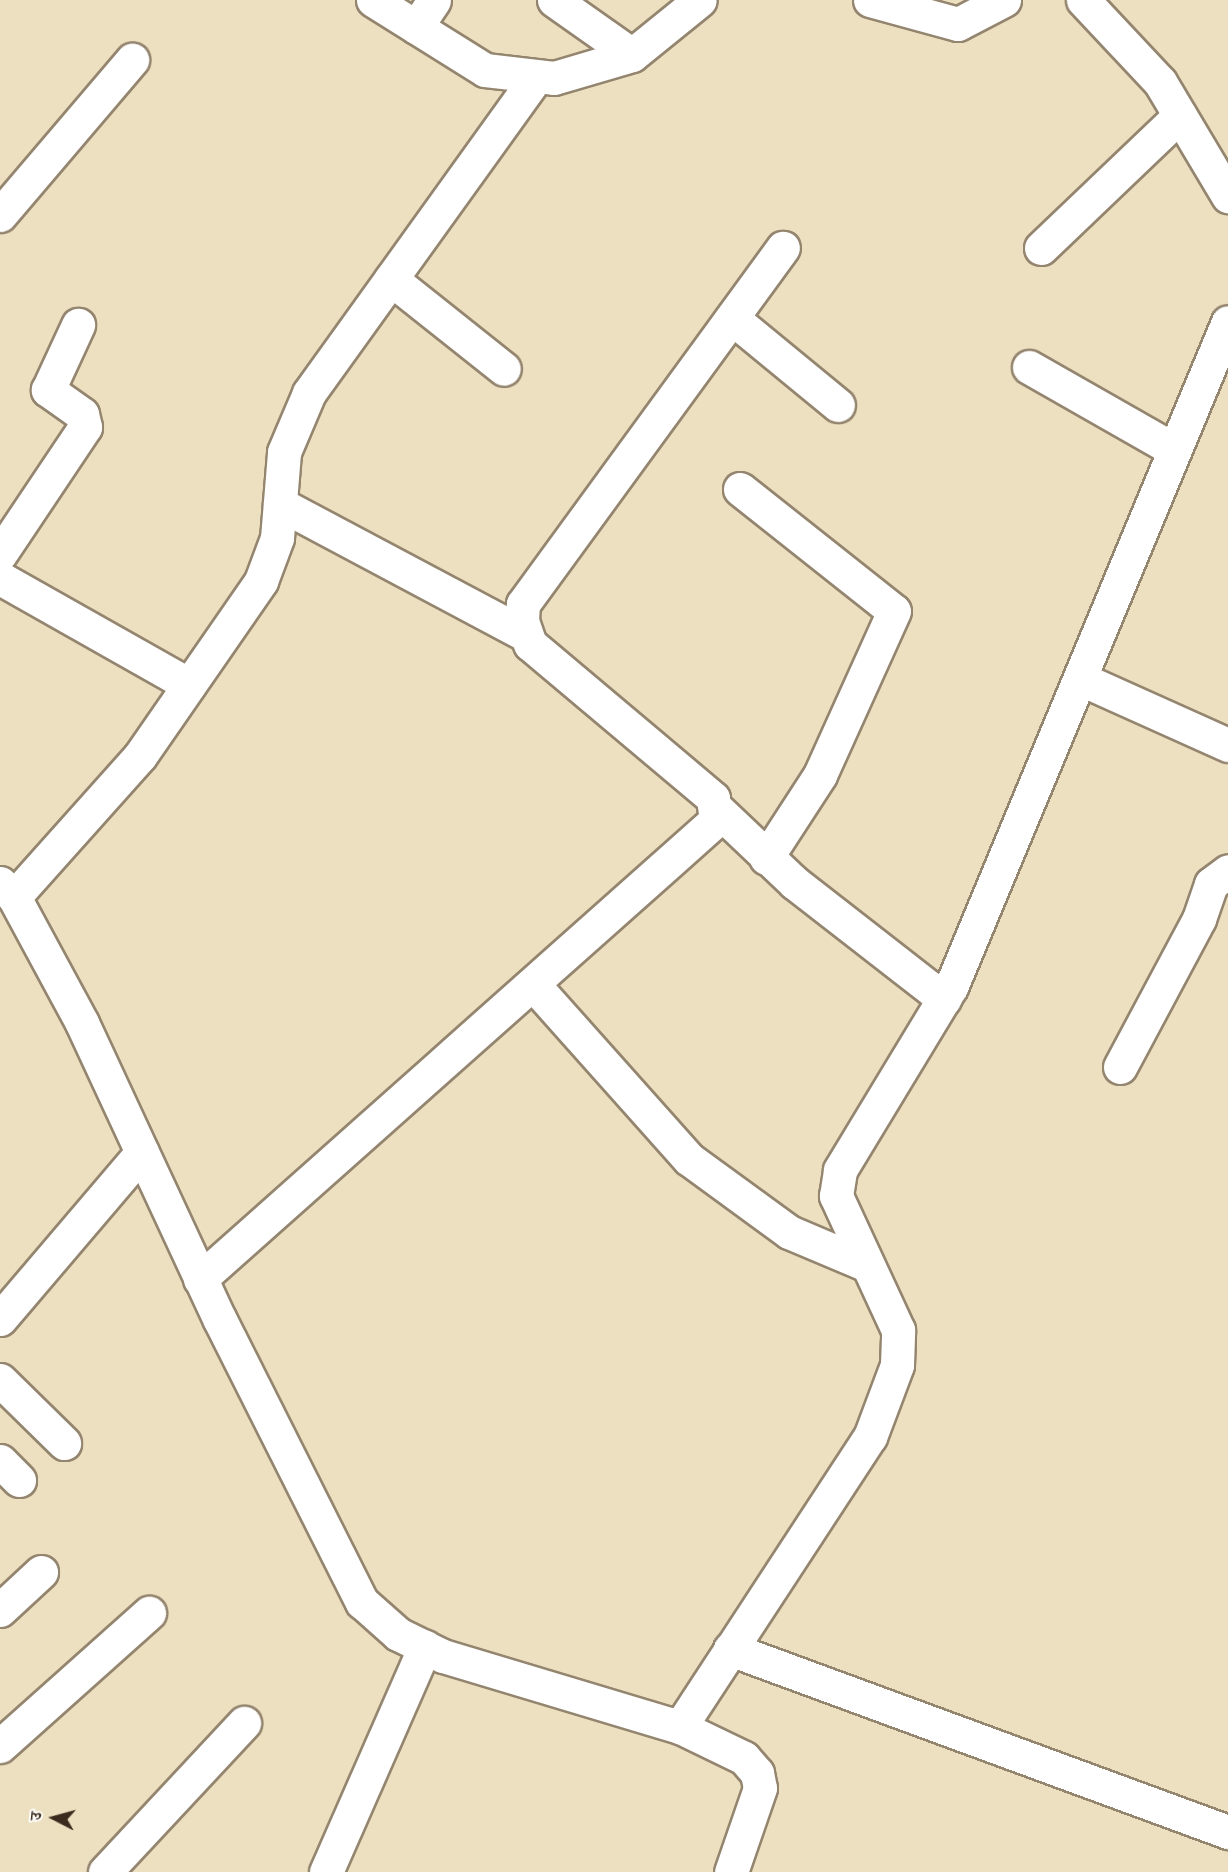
<!DOCTYPE html>
<html>
<head>
<meta charset="utf-8">
<style>
	body { margin:0 }
	#map { position:relative; width:1228px; height:1872px; overflow:hidden; background:#ede0c0; font-family:"IM FELL Double Pica","Noto Serif Devanagari",serif }
	div>[style] { position:absolute }
	.roads { filter:drop-shadow(2px 0 #94856f) drop-shadow(-2px 0 #94856f) drop-shadow(0 2px #94856f) drop-shadow(0 -2px #94856f) }
	.minor>* { height:33px; margin:-16.5px; padding:0 16.5px; transform-origin:16.5px; border-radius:16.5px; background:#fff }
	span { translate:-50% -50%; white-space:nowrap; text-align:center; line-height:1.15; -webkit-text-stroke:5px #fdfcf7; paint-order:stroke }
	.north { position:absolute; left:24px; top:1788px; width:60px; height:60px; -webkit-text-stroke:4px #fdfcf7; paint-order:stroke; rotate:276deg; font-size:16px; font-weight:700; line-height:24px; text-align:center; color:#3b2a1e }
	.north::after { content:''; display:block; margin:auto; width:21px; height:27px; background:#3b2a1e; clip-path:polygon(50% 0,100% 100%,50% 72%,0 100%) }
</style>
</head>
<body>
<div id="map">
	<div class="roads">
		<div class="minor">
			<div style="left:373px;top:0;width:132px;rotate:32deg"></div>
			<div style="left:485px;top:70px;width:69px;rotate:6.6deg"></div>
			<div style="left:554px;top:78px;width:81px;rotate:-16.4deg"></div>
			<div style="left:632px;top:55px;width:87px;rotate:-39deg"></div>
			<div style="left:554px;top:0;width:95px;rotate:35.2deg"></div>
			<div style="left:870px;top:0;width:91px;rotate:15.3deg"></div>
			<div style="left:958px;top:24px;width:52px;rotate:-27.6deg"></div>
			<div style="left:1083px;top:0;width:112px;rotate:46.8deg"></div>
			<div style="left:1160px;top:82px;width:133px;rotate:59.2deg"></div>
			<div style="left:416px;top:27px;width:32px;rotate:-56deg"></div>
			<div style="left:0;top:215px;width:204px;rotate:-49.6deg"></div>
			<div style="left:1041px;top:248px;width:192px;rotate:-43.7deg"></div>
			<div style="left:391px;top:279px;width:144px;rotate:38.5deg"></div>
			<div style="left:732px;top:318px;width:137px;rotate:39.4deg"></div>
			<div style="left:1029px;top:367px;width:163px;rotate:29.7deg"></div>
			<div style="left:740px;top:489px;width:196px;rotate:38.4deg"></div>
			<div style="left:894px;top:611px;width:180px;rotate:114.3deg"></div>
			<div style="left:820px;top:775px;width:99px;rotate:123deg"></div>
			<div style="left:280px;top:504px;width:276px;rotate:28deg"></div>
			<div style="left:0;top:554px;width:153px;rotate:-56.2deg"></div>
			<div style="left:85px;top:427px;width:13px;rotate:-103deg"></div>
			<div style="left:82px;top:414px;width:42px;rotate:-144.8deg"></div>
			<div style="left:48px;top:390px;width:72px;rotate:-65.2deg"></div>
			<div style="left:0;top:578px;width:217px;rotate:29.5deg"></div>
			<div style="left:1081px;top:679px;width:161px;rotate:24.2deg"></div>
			<div style="left:718px;top:810px;width:106px;rotate:43.5deg"></div>
			<div style="left:795px;top:883px;width:189px;rotate:37.9deg"></div>
			<div style="left:0;top:883px;width:20px;rotate:45deg"></div>
			<div style="left:14px;top:897px;width:143px;rotate:61.6deg"></div>
			<div style="left:82px;top:1023px;width:327px;rotate:65.1deg"></div>
			<div style="left:220px;top:1320px;width:316px;rotate:63.3deg"></div>
			<div style="left:362px;top:1602px;width:48px;rotate:41.6deg"></div>
			<div style="left:398px;top:1634px;width:50px;rotate:26.1deg"></div>
			<div style="left:443px;top:1656px;width:247px;rotate:16.7deg"></div>
			<div style="left:680px;top:1727px;width:71px;rotate:25.8deg"></div>
			<div style="left:744px;top:1758px;width:20px;rotate:49deg"></div>
			<div style="left:757px;top:1773px;width:15px;rotate:79deg"></div>
			<div style="left:760px;top:1788px;width:89px;rotate:109deg"></div>
			<div style="left:14px;top:897px;width:189px;rotate:-48.2deg"></div>
			<div style="left:140px;top:756px;width:213px;rotate:-55.3deg"></div>
			<div style="left:261px;top:581px;width:46px;rotate:-69.6deg"></div>
			<div style="left:277px;top:538px;width:86px;rotate:-85.3deg"></div>
			<div style="left:284px;top:452px;width:64px;rotate:-67deg"></div>
			<div style="left:309px;top:393px;width:388px;rotate:-54.3deg"></div>
			<div style="left:533px;top:984px;width:234px;rotate:48.3deg"></div>
			<div style="left:689px;top:1159px;width:124px;rotate:36.1deg"></div>
			<div style="left:789px;top:1232px;width:85px;rotate:22.9deg"></div>
			<div style="left:1120px;top:1067px;width:168px;rotate:-61.9deg"></div>
			<div style="left:1199px;top:919px;width:37px;rotate:-71deg"></div>
			<div style="left:1211px;top:884px;width:21px;rotate:-37deg"></div>
			<div style="left:200px;top:1279px;width:691px;rotate:-41.65deg"></div>
			<div style="left:716px;top:820px;width:22px;rotate:-98deg"></div>
			<div style="left:713px;top:798px;width:239px;rotate:-139.9deg"></div>
			<div style="left:530px;top:644px;width:24px;rotate:-109deg"></div>
			<div style="left:522px;top:621px;width:17px;rotate:-87deg"></div>
			<div style="left:523px;top:604px;width:441px;rotate:-53.9deg"></div>
			<div style="left:0;top:1319px;width:219px;rotate:-49.6deg"></div>
			<div style="left:0;top:1380px;width:90px;rotate:44.5deg"></div>
			<div style="left:0;top:1461px;width:27px;rotate:45deg"></div>
			<div style="left:0;top:1610px;width:56px;rotate:-42.8deg"></div>
			<div style="left:730px;top:1649px;width:531px;rotate:20.18deg"></div>
			<div style="left:680px;top:1727px;width:347px;rotate:-56.8deg"></div>
			<div style="left:870px;top:1437px;width:77px;rotate:-69.4deg"></div>
			<div style="left:897px;top:1365px;width:35px;rotate:-88deg"></div>
			<div style="left:898px;top:1330px;width:148px;rotate:-114.8deg"></div>
			<div style="left:836px;top:1196px;width:26px;rotate:-81deg"></div>
			<div style="left:840px;top:1170px;width:214px;rotate:-58.8deg"></div>
			<div style="left:951px;top:987px;width:720px;rotate:-67.39deg"></div>
			<div style="left:0;top:1746px;width:200px;rotate:-41.8deg"></div>
			<div style="left:105px;top:1872px;width:204px;rotate:-47deg"></div>
			<div style="left:326px;top:1872px;width:246px;rotate:-66.3deg"></div>
		</div>
	</div>
	<div class="north">उ</div>
</div>
</body>
</html>
